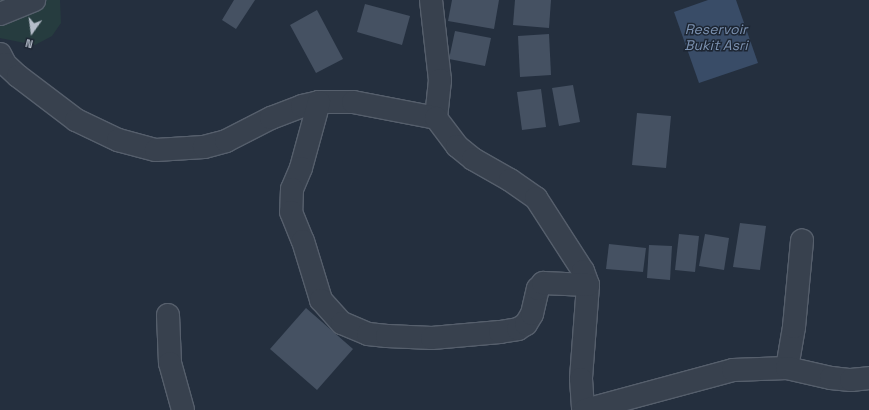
<!DOCTYPE html>
<html>
<head>
<meta charset="utf-8">
<style>
	body { margin:0 }
	#map { position:relative; width:869px; height:410px; overflow:hidden; background:#242f3e; font-family:"Space Grotesk",sans-serif }
	div>[style] { position:absolute }
	.green>* { inset:0; background:#263c3f }
	.water>* { inset:0; background:#394c67 }
	.building>* { inset:0; background:#455162 }
	.roads { filter:drop-shadow(1px 0 #565f6c) drop-shadow(-1px 0 #565f6c) drop-shadow(0 1px #565f6c) drop-shadow(0 -1px #565f6c) }
	.minor>* { height:22px; margin:-11px; padding:0 11px; transform-origin:11px; border-radius:11px; background:#38414e }
	span { translate:-50% -50%; white-space:nowrap; text-align:center; line-height:1.15; -webkit-text-stroke:3px #1d2633; paint-order:stroke }
	.water-label { font-size:14px; color:#7c92b1; font-style:italic }
	.north { position:absolute; left:12px; top:12px; width:40px; height:40px; -webkit-text-stroke:3px #1d2633; paint-order:stroke; rotate:194deg; font-size:11px; font-weight:700; line-height:16px; text-align:center; color:#b4bcc9 }
	.north::after { content:''; display:block; margin:auto; width:14px; height:18px; background:#b4bcc9; clip-path:polygon(50% 0,100% 100%,50% 72%,0 100%) }
</style>
</head>
<body>
<div id="map">
	<div class="green">
		<div style="clip-path:polygon(0 0,60px 0,61px 23px,52px 36px,35px 45px,0 38px)"></div>
	</div>
	<div class="water">
		<div style="clip-path:polygon(708px 0,736px 0,758px 63px,699px 83px,674px 12px)"></div>
	</div>
	<div class="building">
		<div style="clip-path:polygon(234px 0,255px 0,236px 29px,222px 20px)"></div>
		<div style="clip-path:polygon(452px 0,499px 0,494px 29px,448px 21px)"></div>
		<div style="clip-path:polygon(515px 0,551px 0,549px 28px,513px 25px)"></div>
		<div style="clip-path:polygon(365px 4px,410px 16px,402px 45px,357px 32px)"></div>
		<div style="clip-path:polygon(317px 10px,343px 59px,316px 73px,290px 25px)"></div>
		<div style="clip-path:polygon(455px 31px,491px 38px,485px 66px,449px 59px)"></div>
		<div style="clip-path:polygon(549px 34px,551px 75px,520px 77px,518px 36px)"></div>
		<div style="clip-path:polygon(573px 85px,580px 122px,559px 126px,552px 88px)"></div>
		<div style="clip-path:polygon(541px 89px,546px 127px,522px 130px,517px 92px)"></div>
		<div style="clip-path:polygon(637px 113px,671px 116px,666px 168px,632px 165px)"></div>
		<div style="clip-path:polygon(740px 223px,766px 226px,760px 270px,733px 267px)"></div>
		<div style="clip-path:polygon(679px 234px,699px 236px,695px 272px,675px 270px)"></div>
		<div style="clip-path:polygon(705px 234px,729px 238px,724px 270px,699px 266px)"></div>
		<div style="clip-path:polygon(609px 244px,646px 248px,643px 272px,606px 269px)"></div>
		<div style="clip-path:polygon(649px 245px,672px 246px,670px 280px,647px 278px)"></div>
		<div style="clip-path:polygon(306px 308px,353px 349px,317px 390px,270px 349px)"></div>
	</div>
	<div class="roads">
		<div class="minor">
			<div style="left:431px;top:0;width:81px;rotate:83.6deg"></div>
			<div style="left:440px;top:80px;width:38px;rotate:96deg"></div>
			<div style="left:0;top:14px;width:37px;rotate:-22deg"></div>
			<div style="left:0;top:54px;width:11px;rotate:63deg"></div>
			<div style="left:5px;top:64px;width:18px;rotate:43deg"></div>
			<div style="left:18px;top:76px;width:73px;rotate:37.2deg"></div>
			<div style="left:76px;top:120px;width:47px;rotate:25.5deg"></div>
			<div style="left:118px;top:140px;width:39px;rotate:15deg"></div>
			<div style="left:156px;top:150px;width:48px;rotate:-3.6deg"></div>
			<div style="left:204px;top:147px;width:23px;rotate:-15deg"></div>
			<div style="left:226px;top:141px;width:51px;rotate:-27.1deg"></div>
			<div style="left:271px;top:118px;width:33px;rotate:-21deg"></div>
			<div style="left:302px;top:106px;width:17px;rotate:-13deg"></div>
			<div style="left:319px;top:102px;width:34px"></div>
			<div style="left:353px;top:102px;width:85px;rotate:10.9deg"></div>
			<div style="left:436px;top:118px;width:35px;rotate:53deg"></div>
			<div style="left:457px;top:146px;width:21px;rotate:39deg"></div>
			<div style="left:473px;top:159px;width:43px;rotate:29.6deg"></div>
			<div style="left:510px;top:180px;width:32px;rotate:35deg"></div>
			<div style="left:536px;top:198px;width:87px;rotate:57.2deg"></div>
			<div style="left:583px;top:271px;width:15px;rotate:70deg"></div>
			<div style="left:588px;top:285px;width:94px;rotate:94.3deg"></div>
			<div style="left:581px;top:379px;width:31px;rotate:86deg"></div>
			<div style="left:319px;top:102px;width:68px;rotate:105.3deg"></div>
			<div style="left:301px;top:168px;width:23px;rotate:113deg"></div>
			<div style="left:292px;top:189px;width:23px;rotate:92deg"></div>
			<div style="left:291px;top:212px;width:31px;rotate:68deg"></div>
			<div style="left:303px;top:241px;width:62px;rotate:73deg"></div>
			<div style="left:321px;top:300px;width:31px;rotate:48deg"></div>
			<div style="left:342px;top:323px;width:28px;rotate:23deg"></div>
			<div style="left:368px;top:334px;width:19px;rotate:6deg"></div>
			<div style="left:387px;top:336px;width:45px;rotate:2.5deg"></div>
			<div style="left:432px;top:338px;width:68px;rotate:-5deg"></div>
			<div style="left:500px;top:332px;width:18px;rotate:-9deg"></div>
			<div style="left:518px;top:329px;width:9px;rotate:-32deg"></div>
			<div style="left:526px;top:324px;width:12px;rotate:-59deg"></div>
			<div style="left:532px;top:314px;width:26px;rotate:-77deg"></div>
			<div style="left:538px;top:289px;width:8px;rotate:-50deg"></div>
			<div style="left:543px;top:283px;width:45px;rotate:2.5deg"></div>
			<div style="left:168px;top:315px;width:48px;rotate:87.6deg"></div>
			<div style="left:170px;top:363px;width:49px;rotate:74.5deg"></div>
			<div style="left:787px;top:368px;width:42px;rotate:-80.3deg"></div>
			<div style="left:794px;top:327px;width:87px;rotate:-84.7deg"></div>
			<div style="left:585px;top:410px;width:153px;rotate:-15.1deg"></div>
			<div style="left:733px;top:370px;width:54px;rotate:-2.1deg"></div>
			<div style="left:787px;top:368px;width:45px;rotate:12.8deg"></div>
			<div style="left:831px;top:378px;width:20px;rotate:6deg"></div>
			<div style="left:851px;top:380px;width:18px;rotate:-6deg"></div>
		</div>
	</div>
	<div class="water-label">
		<span style="left:716px;top:37px">Reservoir<br>Bukit Asri</span>
	</div>
	<div class="north">N</div>
</div>
</body>
</html>
